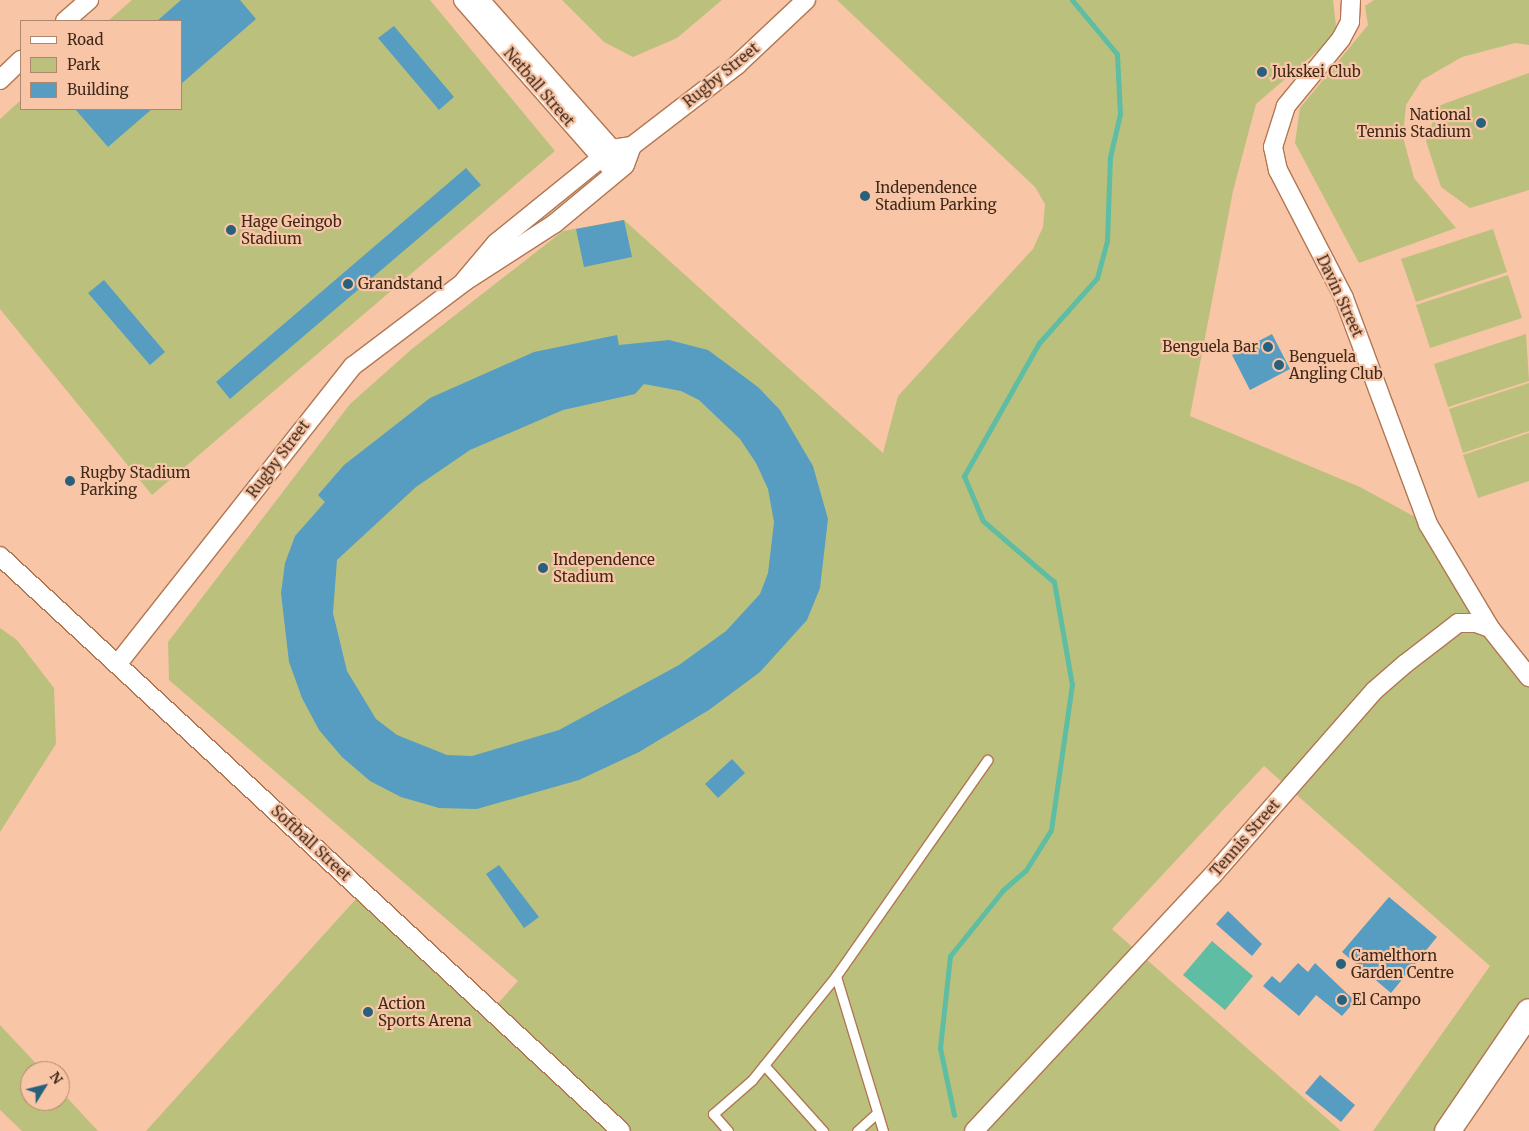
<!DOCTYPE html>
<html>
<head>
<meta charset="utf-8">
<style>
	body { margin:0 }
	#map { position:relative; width:1529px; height:1131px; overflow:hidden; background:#f8c5a6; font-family:Merriweather,serif }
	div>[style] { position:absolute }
	.green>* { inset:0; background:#bbc17d }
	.water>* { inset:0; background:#5ebda2 }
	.stream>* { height:5px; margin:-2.5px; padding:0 2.5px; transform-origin:2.5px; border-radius:2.5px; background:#5ebda2 }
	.building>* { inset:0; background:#569dc1 }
	.roads { filter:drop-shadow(1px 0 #b17752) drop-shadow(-1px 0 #b17752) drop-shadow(0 1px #b17752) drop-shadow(0 -1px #b17752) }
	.lane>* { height:9px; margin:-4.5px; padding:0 4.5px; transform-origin:4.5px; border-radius:4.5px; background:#fff }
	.street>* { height:18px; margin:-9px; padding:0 9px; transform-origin:9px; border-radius:9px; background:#fff }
	.secondary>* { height:25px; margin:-12.5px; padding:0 12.5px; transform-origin:12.5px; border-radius:12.5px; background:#fff }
	.dots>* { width:14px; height:14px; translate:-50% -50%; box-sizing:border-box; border:2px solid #f8c5a6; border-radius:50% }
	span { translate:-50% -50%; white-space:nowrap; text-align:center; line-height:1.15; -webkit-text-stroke:4.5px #f8c5a6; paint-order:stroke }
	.poi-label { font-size:15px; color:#41291a }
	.left { translate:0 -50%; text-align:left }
	.right { translate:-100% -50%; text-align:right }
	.street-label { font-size:15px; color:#41291a }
	.legend { position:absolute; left:20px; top:20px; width:162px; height:90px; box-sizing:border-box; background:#f8c5a6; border:1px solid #af876e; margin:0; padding:6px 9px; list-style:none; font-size:15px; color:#41291a }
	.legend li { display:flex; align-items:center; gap:10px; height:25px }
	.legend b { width:25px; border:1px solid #af876e }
	.north { position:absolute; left:20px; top:1061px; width:50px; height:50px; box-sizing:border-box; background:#f8c5a6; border:1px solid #af876e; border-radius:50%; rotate:54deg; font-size:14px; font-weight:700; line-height:20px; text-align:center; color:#41291a }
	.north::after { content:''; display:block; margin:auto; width:18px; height:22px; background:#29607b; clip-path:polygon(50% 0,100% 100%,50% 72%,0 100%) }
</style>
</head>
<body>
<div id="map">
	<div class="green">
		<div style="clip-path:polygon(132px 0,430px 0,555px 151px,152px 495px,0 309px,0 119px,21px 100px,21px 109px,181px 109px,181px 21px,108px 21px)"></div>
		<div style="clip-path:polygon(562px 0,722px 0,677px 38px,633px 57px,604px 42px)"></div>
		<div style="clip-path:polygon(837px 0,1333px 0,1336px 26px,1329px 41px,1256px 104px,1233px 191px,1190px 416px,1360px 487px,1428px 524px,1529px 677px,1529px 1011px,1446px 1131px,1373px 1131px,1490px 966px,1264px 766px,1112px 929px,1341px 1131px,621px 1131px,491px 1011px,518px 981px,169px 680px,168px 642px,350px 404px,413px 348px,563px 231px,624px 220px,883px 453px,898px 396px,1033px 249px,1043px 227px,1045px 204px,1035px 187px)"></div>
		<div style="clip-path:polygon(1374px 0,1529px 0,1529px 45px,1515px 43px,1462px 57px,1422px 80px,1406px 105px,1403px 137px,1414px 178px,1456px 228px,1359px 263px,1295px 143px,1300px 108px,1368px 25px,1365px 6px)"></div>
		<div style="clip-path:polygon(1529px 73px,1529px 190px,1470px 208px,1441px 187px,1426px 141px,1438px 106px)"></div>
		<div style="clip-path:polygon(1493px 229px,1507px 272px,1416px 302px,1401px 259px)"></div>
		<div style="clip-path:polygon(1508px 275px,1522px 318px,1430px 348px,1416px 305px)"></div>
		<div style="clip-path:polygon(1526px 334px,1529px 381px,1448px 407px,1434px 364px)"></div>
		<div style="clip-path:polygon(1529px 383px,1529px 431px,1463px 453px,1449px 409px)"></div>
		<div style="clip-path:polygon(1529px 433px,1529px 481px,1478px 498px,1463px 455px)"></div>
		<div style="clip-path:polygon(0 628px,17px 640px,54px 688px,56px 744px,0 832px)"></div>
		<div style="clip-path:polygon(356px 899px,607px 1124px,614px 1131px,146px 1131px)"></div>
		<div style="clip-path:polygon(0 1025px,43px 1071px,30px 1071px,30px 1101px,60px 1101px,60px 1090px,98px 1131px,22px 1131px,0 1110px)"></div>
	</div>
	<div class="water">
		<div style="clip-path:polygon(1212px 941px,1253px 976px,1225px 1010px,1183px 975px)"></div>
	</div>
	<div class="stream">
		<div style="left:954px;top:1115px;width:68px;rotate:-101.8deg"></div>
		<div style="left:940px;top:1048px;width:93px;rotate:-83.8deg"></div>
		<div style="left:950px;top:956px;width:85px;rotate:-51.2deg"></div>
		<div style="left:1003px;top:890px;width:30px;rotate:-41deg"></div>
		<div style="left:1026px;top:870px;width:47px;rotate:-58deg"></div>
		<div style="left:1051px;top:830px;width:147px;rotate:-81.8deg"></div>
		<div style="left:1072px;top:685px;width:105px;rotate:-99.9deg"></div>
		<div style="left:1054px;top:582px;width:94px;rotate:-139.3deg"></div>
		<div style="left:983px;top:521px;width:49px;rotate:-112.9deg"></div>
		<div style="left:964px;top:476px;width:153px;rotate:-60.6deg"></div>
		<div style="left:1039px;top:343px;width:87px;rotate:-48.3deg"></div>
		<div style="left:1097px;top:278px;width:38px;rotate:-75deg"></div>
		<div style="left:1107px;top:241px;width:84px;rotate:-88deg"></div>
		<div style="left:1110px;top:157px;width:44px;rotate:-76.9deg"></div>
		<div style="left:1120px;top:114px;width:60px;rotate:-92.9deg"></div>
		<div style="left:1117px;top:54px;width:70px;rotate:-129.8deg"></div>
	</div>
	<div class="building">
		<div style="clip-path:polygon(181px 0,240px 0,256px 19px,181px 84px,181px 21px,157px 21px)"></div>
		<div style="clip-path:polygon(394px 26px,454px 97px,439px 110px,378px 38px)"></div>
		<div style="clip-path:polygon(75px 109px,152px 109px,108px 147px)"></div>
		<div style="clip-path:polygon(466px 168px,481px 185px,230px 399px,216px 382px)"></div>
		<div style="clip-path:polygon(624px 220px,632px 257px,584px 267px,576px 229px)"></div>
		<div style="clip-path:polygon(104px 280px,165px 352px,150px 365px,88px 293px)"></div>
		<div style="clip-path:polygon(1272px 334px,1290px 369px,1250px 390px,1232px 355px)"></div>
		<div style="clip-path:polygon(evenodd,617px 335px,619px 345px,669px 340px,708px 350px,758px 387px,780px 410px,813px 466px,828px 519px,820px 588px,807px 620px,760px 672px,709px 710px,639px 752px,579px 780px,477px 809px,439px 808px,401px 797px,370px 781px,342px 757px,319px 730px,302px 698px,289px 662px,281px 593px,285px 563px,295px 536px,325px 502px,318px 495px,344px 465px,430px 398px,534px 352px,617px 335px,644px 384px,681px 391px,699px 400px,740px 439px,756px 463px,768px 489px,774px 522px,768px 573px,760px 594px,726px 631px,679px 665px,559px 730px,472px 756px,447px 755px,397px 735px,376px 719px,347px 671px,333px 613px,337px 560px,416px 487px,470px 450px,563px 410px,635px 394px,644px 384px)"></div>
		<div style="clip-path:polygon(732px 759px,745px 773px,718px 798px,705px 784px)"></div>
		<div style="clip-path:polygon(499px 865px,539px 917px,524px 928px,486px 874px)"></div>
		<div style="clip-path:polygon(1389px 897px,1437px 937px,1391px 993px,1342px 952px)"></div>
		<div style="clip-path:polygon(1228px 911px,1262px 944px,1252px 956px,1216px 924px)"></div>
		<div style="clip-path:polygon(1298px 963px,1308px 972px,1315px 963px,1355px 1001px,1342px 1016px,1316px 995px,1299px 1016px,1263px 986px,1272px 976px,1280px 983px)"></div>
		<div style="clip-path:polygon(1320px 1075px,1355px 1105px,1341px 1122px,1305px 1093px)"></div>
	</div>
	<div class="roads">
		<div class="lane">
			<div style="left:764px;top:1065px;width:89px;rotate:48.2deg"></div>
			<div style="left:728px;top:1131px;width:23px;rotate:-131deg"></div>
			<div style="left:713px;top:1114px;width:52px;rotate:-41.1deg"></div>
			<div style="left:752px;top:1080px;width:134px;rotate:-51.1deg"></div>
			<div style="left:857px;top:1131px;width:27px;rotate:-42deg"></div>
			<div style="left:883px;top:1131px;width:162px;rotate:-106.9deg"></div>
			<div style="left:836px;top:976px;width:264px;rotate:-55deg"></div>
		</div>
		<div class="street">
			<div style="left:463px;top:0;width:220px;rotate:48.7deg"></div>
			<div style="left:480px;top:0;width:210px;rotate:48.5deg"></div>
			<div style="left:1351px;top:0;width:22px;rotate:93deg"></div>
			<div style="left:1350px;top:22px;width:19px;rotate:118deg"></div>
			<div style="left:1341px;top:39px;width:87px;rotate:129.4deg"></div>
			<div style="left:1286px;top:106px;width:43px;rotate:107.6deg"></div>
			<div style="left:1273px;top:147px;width:24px;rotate:78deg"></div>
			<div style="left:1278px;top:170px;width:144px;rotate:62.7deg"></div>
			<div style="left:1344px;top:298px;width:241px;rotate:69.6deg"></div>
			<div style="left:1428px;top:524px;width:121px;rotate:59.2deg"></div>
			<div style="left:65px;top:21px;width:32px;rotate:-41deg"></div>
			<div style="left:0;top:80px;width:29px;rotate:-44deg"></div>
			<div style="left:464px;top:281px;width:50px;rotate:-49.9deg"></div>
			<div style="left:496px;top:243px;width:149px;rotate:-39deg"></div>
			<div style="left:612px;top:149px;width:20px;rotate:-9deg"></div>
			<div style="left:632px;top:146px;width:133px;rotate:-37.6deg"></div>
			<div style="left:737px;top:65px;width:95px;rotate:-43.3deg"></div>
			<div style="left:0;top:556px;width:846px;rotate:42.8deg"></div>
			<div style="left:119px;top:662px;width:377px;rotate:-51.7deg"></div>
			<div style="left:353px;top:366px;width:139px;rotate:-37.1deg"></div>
			<div style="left:464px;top:282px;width:107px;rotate:-32.8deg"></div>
			<div style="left:554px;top:224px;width:92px;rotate:-39.7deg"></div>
			<div style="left:625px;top:165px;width:20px;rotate:-70deg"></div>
			<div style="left:974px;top:1131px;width:349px;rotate:-47deg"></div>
			<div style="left:1212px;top:876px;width:247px;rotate:-48.8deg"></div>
			<div style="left:1375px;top:690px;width:40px;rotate:-41deg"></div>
			<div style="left:1405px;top:664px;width:67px;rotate:-37.7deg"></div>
			<div style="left:1458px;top:623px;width:18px"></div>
			<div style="left:1476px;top:623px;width:15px;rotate:20deg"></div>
			<div style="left:1490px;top:628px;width:63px;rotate:51.5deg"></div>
		</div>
		<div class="secondary">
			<div style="left:1447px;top:1131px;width:145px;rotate:-55.7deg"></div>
		</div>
	</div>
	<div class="dots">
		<div style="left:1262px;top:72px;background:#29607b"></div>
		<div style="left:1481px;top:123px;background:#29607b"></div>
		<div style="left:865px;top:196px;background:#29607b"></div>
		<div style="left:231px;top:230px;background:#29607b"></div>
		<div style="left:348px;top:284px;background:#29607b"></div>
		<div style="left:1268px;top:347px;background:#29607b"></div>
		<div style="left:1279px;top:365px;background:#29607b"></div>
		<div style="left:70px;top:481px;background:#29607b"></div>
		<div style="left:543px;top:568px;background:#29607b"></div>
		<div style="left:1341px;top:964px;background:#29607b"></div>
		<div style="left:1342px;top:1000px;background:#29607b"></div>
		<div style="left:368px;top:1012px;background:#29607b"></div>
	</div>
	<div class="poi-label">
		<span class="left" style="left:1272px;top:72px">Jukskei Club</span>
		<span class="right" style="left:1471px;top:123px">National<br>Tennis Stadium</span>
		<span class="left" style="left:875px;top:196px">Independence<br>Stadium Parking</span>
		<span class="left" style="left:241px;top:230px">Hage Geingob<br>Stadium</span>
		<span class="left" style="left:358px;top:284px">Grandstand</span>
		<span class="right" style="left:1258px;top:347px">Benguela Bar</span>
		<span class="left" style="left:1289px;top:365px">Benguela<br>Angling Club</span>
		<span class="left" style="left:80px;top:481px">Rugby Stadium<br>Parking</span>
		<span class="left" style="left:553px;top:568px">Independence<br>Stadium</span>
		<span class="left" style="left:1351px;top:964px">Camelthorn<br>Garden Centre</span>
		<span class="left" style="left:1352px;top:1000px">El Campo</span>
		<span class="left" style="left:378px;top:1012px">Action<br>Sports Arena</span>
	</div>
	<div class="street-label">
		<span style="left:721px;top:75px;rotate:-39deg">Rugby Street</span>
		<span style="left:539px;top:87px;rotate:49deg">Netball Street</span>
		<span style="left:1340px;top:296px;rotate:65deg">Davin Street</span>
		<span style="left:278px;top:459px;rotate:-53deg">Rugby Street</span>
		<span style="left:1245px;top:838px;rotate:-49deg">Tennis Street</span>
		<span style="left:311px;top:843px;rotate:43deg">Softball Street</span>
	</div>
	<ul class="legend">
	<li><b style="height:6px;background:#fff"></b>Road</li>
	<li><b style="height:14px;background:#bbc17d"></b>Park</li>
	<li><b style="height:14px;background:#569dc1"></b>Building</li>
	</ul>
	<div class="north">N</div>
</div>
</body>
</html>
